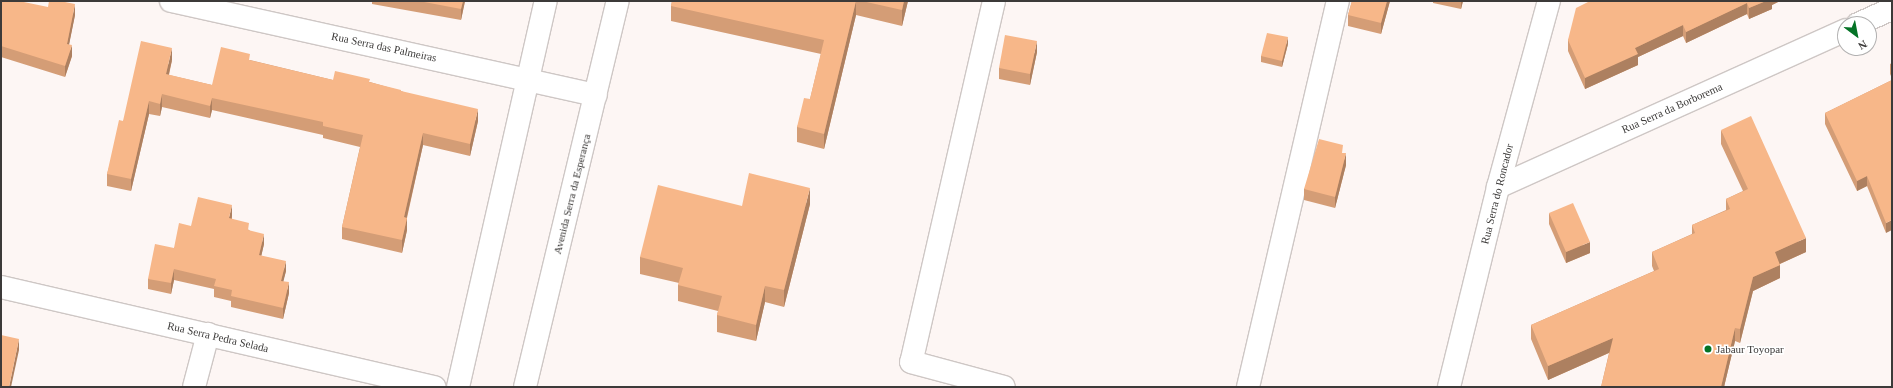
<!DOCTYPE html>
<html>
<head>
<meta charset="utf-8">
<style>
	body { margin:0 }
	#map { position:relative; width:1893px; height:388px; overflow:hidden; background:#fdf6f4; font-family:Georgia,serif }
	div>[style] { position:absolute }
	.roads { filter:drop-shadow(1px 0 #cec7c5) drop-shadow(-1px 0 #cec7c5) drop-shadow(0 1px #cec7c5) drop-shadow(0 -1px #cec7c5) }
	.minor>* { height:22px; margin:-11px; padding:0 11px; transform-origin:11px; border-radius:11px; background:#fff }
	.wall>* { inset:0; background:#d49d76 }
	.shaded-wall>* { inset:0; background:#ad8060 }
	.building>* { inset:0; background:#f7b789 }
	.dots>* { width:11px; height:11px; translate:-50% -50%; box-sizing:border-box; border:2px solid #fff; border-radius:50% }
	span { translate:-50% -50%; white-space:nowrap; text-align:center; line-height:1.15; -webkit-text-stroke:3px #fff; paint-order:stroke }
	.street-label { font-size:11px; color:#3c3a39 }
	.poi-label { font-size:11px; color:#3c3a39 }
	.left { translate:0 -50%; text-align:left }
	.frame { position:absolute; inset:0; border:2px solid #3c3a39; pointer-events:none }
	.north { position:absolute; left:1837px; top:16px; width:40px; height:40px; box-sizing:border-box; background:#fff; border:1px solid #b1b0b0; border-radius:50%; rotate:148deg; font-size:11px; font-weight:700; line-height:16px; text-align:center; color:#3c3a39 }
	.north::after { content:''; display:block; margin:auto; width:14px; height:18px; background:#047326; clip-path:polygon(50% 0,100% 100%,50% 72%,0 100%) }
</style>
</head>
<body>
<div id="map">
	<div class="roads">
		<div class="minor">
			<div style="left:171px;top:1px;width:435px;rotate:12.5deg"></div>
			<div style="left:994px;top:1px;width:370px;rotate:102.9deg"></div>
			<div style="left:911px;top:362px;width:96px;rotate:15deg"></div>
			<div style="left:1858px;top:24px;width:37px;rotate:-24deg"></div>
			<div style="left:1498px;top:187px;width:381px;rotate:-24.3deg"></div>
			<div style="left:1px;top:287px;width:445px;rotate:13deg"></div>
			<div style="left:194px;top:387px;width:55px;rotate:-75.2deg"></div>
			<div style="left:458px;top:387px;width:396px;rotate:-77.2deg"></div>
			<div style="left:525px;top:387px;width:397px;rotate:-76.5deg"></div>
			<div style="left:1248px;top:387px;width:396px;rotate:-76.9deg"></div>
			<div style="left:1449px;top:387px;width:206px;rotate:-76.2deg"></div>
			<div style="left:1498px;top:187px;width:193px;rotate:-74.7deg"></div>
		</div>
	</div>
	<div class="wall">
		<div style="clip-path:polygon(1px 1px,75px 15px,69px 44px,72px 56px,65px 77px,1px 57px)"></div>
		<div style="clip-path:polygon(372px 1px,465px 1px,461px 20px,372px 4px)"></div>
		<div style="clip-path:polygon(672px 1px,908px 1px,902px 26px,856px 15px,824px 149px,797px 142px,797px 127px,810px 99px,821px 54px,671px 21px,671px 6px)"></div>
		<div style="clip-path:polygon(1352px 1px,1390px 1px,1381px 34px,1348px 26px,1348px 15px)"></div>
		<div style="clip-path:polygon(1433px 1px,1463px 1px,1461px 9px,1433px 3px)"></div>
		<div style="clip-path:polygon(1590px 1px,1780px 1px,1772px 5px,1772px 9px,1749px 19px,1747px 14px,1686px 43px,1683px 36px,1638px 57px,1638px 65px,1585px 89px,1568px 51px,1568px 40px)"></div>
		<div style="clip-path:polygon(1288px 44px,1282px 67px,1261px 62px,1261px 56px)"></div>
		<div style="clip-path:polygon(1037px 52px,1030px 85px,999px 79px,999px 68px)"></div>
		<div style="clip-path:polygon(172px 60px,169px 75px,212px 85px,250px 60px,333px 80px,370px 82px,401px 91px,478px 121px,470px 156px,423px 145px,407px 218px,407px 230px,402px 253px,342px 239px,342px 227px,360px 147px,323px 138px,323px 135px,212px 110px,210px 118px,162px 107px,160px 116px,149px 114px,131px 191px,107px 186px,107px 174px,123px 121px)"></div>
		<div style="clip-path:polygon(1892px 63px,1892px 78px,1890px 74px,1890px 64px)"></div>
		<div style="clip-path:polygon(1892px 80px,1886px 233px,1867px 186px,1857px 191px,1825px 124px,1825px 113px)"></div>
		<div style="clip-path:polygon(1721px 130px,1806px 252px,1780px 264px,1780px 278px,1753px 291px,1740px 343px,1735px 341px,1724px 387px,1601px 387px,1609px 353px,1548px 380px,1531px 339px,1531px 325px,1654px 271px,1652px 266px,1652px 252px,1692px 234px,1692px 225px,1726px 210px,1726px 199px,1743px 191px,1721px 144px)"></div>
		<div style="clip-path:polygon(1343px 153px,1346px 165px,1335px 208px,1304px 200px,1304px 189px)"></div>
		<div style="clip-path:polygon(810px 204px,784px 307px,765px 302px,756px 341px,717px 332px,717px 315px,718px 311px,678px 301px,678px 285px,679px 283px,640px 274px,640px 257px,742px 206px)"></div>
		<div style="clip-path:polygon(1549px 213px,1590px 253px,1566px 263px,1549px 224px)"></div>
		<div style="clip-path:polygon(232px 216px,232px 219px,249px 230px,264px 244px,261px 256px,286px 271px,283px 281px,289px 293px,283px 319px,231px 307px,231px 301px,214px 297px,214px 289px,174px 280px,171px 294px,148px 289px,148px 279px,174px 248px,191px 226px)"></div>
	</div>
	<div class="shaded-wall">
		<div style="clip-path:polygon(463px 1px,465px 1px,461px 20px,461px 9px)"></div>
		<div style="clip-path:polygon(856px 1px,856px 15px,824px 149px,824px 134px)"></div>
		<div style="clip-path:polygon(904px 1px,908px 1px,902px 26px,902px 10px)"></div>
		<div style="clip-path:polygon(1387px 1px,1390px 1px,1381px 34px,1381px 23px)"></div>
		<div style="clip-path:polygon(1461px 1px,1463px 1px,1461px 9px)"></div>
		<div style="clip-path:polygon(1766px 1px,1780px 1px,1772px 5px,1772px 9px,1749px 19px,1749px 8px)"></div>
		<div style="clip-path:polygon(1747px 3px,1747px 14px,1686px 43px,1686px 32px)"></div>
		<div style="clip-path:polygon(75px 4px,75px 15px,67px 55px,67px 44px)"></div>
		<div style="clip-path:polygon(1683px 25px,1683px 36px,1638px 57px,1638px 65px,1585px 89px,1585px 78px,1635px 48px)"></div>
		<div style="clip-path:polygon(1288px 37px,1288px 44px,1282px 67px,1282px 61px)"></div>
		<div style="clip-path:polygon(1037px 41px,1037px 52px,1030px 85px,1030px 74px)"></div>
		<div style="clip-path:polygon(72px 45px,72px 56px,65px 77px,65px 66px)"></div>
		<div style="clip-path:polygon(172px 48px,172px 60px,166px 86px,166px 74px)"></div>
		<div style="clip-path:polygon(162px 94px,162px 107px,160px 116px,160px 104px)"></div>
		<div style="clip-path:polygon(212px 98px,212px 110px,210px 118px,210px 106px)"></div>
		<div style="clip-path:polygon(149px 101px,149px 114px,131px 191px,131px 179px)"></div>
		<div style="clip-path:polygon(478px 109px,478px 121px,470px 156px,470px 144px)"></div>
		<div style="clip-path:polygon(423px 133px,423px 145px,404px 229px,404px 217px)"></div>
		<div style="clip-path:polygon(1346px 153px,1346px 165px,1335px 208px,1335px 197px)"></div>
		<div style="clip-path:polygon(1867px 176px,1867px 186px,1857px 191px,1857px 181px)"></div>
		<div style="clip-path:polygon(810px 188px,810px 204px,784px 307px,784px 290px)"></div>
		<div style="clip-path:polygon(232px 205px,232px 216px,229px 229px,229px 218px)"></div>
		<div style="clip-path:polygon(407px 218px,407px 230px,402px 253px,402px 240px)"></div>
		<div style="clip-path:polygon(1892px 220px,1892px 230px,1886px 233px,1886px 223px)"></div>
		<div style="clip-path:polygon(264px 234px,264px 244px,259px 266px,259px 255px)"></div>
		<div style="clip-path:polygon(1806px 238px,1806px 252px,1775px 266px,1775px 252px)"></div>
		<div style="clip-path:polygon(1590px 242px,1590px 253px,1566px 263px,1566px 252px)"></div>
		<div style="clip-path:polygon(286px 261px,286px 271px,281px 291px,281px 281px)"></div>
		<div style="clip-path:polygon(1780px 265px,1780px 278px,1753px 291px,1740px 343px,1740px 329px,1753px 277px)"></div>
		<div style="clip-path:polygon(174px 269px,174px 280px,171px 294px,171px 283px)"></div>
		<div style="clip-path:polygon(289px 282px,289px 293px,283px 319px,283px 308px)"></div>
		<div style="clip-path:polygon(765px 286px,765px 302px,756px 341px,756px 325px)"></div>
		<div style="clip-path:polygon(1735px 328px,1735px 341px,1724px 387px,1721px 387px)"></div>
		<div style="clip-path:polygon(1613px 338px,1613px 351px,1548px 380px,1548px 366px)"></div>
		<div style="clip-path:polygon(19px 339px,19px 350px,11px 387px,9px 387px)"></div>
	</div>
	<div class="building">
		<div style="clip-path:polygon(1px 1px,19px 1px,48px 7px,49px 1px,60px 1px,75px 4px,67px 44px,72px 45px,65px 66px,1px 46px)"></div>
		<div style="clip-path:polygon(419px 1px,463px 1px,461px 9px)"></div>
		<div style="clip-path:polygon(672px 1px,856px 1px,824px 134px,797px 127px,804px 98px,810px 99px,824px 40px,671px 6px)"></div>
		<div style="clip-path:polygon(862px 1px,904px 1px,902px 10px)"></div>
		<div style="clip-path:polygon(1352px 1px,1387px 1px,1381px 23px,1348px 15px)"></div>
		<div style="clip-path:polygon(1590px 1px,1766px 1px,1749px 8px,1747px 3px,1686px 32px,1683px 25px,1635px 48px,1638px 54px,1585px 78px,1568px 40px,1576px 8px)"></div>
		<div style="clip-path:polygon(1267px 33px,1288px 37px,1282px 61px,1261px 56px)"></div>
		<div style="clip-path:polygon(1005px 35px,1037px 41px,1030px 74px,999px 68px)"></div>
		<div style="clip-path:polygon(141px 41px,172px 48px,166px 74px,212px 85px,221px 47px,250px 54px,249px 60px,333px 80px,335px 71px,370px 79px,369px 82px,401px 90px,401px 91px,478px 109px,470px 144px,423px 133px,404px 217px,407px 218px,402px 240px,342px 227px,363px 135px,323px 126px,323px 122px,212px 98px,210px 106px,162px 94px,160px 104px,149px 101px,131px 179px,107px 174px,119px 120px,123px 121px)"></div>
		<div style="clip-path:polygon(1892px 80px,1892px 220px,1886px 223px,1867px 176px,1857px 181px,1825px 113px)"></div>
		<div style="clip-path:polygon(1751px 116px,1806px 238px,1775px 252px,1780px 265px,1753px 277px,1740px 329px,1735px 328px,1721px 387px,1601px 387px,1613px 338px,1548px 366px,1531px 325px,1659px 269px,1652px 252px,1695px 233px,1692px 225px,1730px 209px,1726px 199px,1748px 189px,1721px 130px)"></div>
		<div style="clip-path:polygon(1319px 139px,1343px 145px,1342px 153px,1346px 153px,1335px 197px,1304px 189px)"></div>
		<div style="clip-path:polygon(749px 173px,810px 188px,784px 290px,765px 286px,756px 325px,717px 315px,722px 296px,678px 285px,683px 268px,640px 257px,658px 185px,742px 206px)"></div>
		<div style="clip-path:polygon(198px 197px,232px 205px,229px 218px,249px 223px,248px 230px,264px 234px,259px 255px,286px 261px,281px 281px,289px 282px,283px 308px,231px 296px,232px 290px,214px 286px,216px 279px,174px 269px,171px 283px,148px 279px,155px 244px,174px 248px,179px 223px,191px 226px)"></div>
		<div style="clip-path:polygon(1573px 203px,1590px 242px,1566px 252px,1549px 213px)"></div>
		<div style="clip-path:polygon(1px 335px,19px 339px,9px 387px,1px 387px)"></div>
	</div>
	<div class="dots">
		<div style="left:1708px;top:349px;background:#047326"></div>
	</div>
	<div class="street-label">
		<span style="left:384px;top:47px;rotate:12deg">Rua Serra das Palmeiras</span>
		<span style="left:1672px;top:108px;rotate:-24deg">Rua Serra da Borborema</span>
		<span style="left:572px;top:194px;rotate:-76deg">Avenida Serra da Esperança</span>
		<span style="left:1497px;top:194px;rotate:-76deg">Rua Serra do Roncador</span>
		<span style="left:218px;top:337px;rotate:13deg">Rua Serra Pedra Selada</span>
	</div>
	<div class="poi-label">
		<span class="left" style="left:1716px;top:349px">Jabaur Toyopar</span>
	</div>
	<div class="frame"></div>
	<div class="north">N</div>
</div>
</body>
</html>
